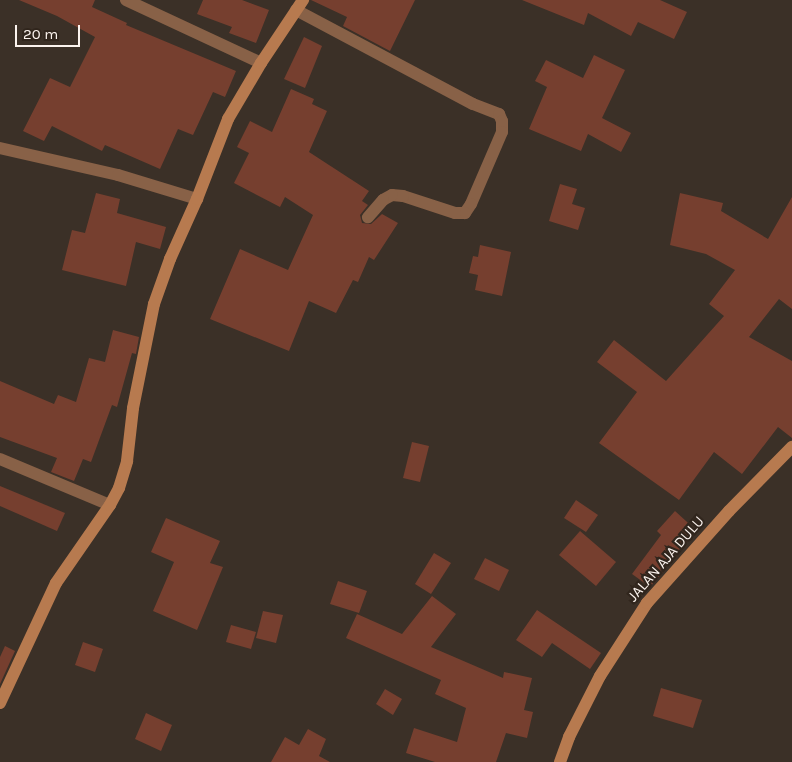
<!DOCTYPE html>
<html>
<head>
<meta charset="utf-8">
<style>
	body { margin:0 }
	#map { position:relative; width:792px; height:762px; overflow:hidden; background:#3b3027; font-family:Karla,sans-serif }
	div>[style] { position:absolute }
	.building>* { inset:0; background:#763f2f }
	.street>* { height:12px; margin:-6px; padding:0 6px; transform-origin:6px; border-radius:6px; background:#886147 }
	.secondary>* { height:12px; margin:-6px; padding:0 6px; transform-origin:6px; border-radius:6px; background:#b77a4f }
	span { translate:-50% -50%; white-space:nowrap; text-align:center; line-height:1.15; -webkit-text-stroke:4.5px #31261d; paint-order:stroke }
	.street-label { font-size:15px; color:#fbf3ee }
	.scale { position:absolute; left:15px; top:25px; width:65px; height:22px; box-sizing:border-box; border:2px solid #fbf3ee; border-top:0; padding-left:6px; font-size:15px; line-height:18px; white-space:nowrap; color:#fbf3ee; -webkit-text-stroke:4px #31261d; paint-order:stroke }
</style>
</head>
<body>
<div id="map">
	<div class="building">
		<div style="clip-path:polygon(19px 0,95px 0,92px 7px,127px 23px,126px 25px,236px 71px,225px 97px,213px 92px,193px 135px,178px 129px,160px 169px,105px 145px,102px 151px,52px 126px,44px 141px,23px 131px,50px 78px,70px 87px,95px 37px,57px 16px)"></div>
		<div style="clip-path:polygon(203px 0,242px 0,269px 10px,256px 43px,229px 33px,232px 27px,197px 14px)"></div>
		<div style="clip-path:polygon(311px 0,415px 0,390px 51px,343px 26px,347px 17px)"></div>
		<div style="clip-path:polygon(522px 0,660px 0,687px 12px,674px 39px,638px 22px,631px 36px,588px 13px,584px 25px)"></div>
		<div style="clip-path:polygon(304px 37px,322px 46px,305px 88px,284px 79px)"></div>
		<div style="clip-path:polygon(594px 55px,625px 70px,602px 118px,631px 133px,621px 152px,588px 134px,581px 151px,529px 129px,547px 87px,535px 81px,546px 60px,583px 78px)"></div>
		<div style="clip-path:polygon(291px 89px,314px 99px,312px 104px,327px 111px,309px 152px,369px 191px,362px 201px,368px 205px,360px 215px,362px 223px,371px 224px,382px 214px,398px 223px,374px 260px,369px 257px,358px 282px,353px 280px,336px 313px,309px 301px,289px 351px,210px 319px,240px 249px,288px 270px,313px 215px,285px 197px,280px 207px,234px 183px,249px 153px,237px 147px,250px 121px,272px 132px)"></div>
		<div style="clip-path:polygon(560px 184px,577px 189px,572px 204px,585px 208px,578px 230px,549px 221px)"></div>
		<div style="clip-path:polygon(96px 193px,120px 199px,117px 213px,166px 227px,160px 249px,136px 242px,126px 286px,62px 270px,72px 230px,85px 233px)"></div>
		<div style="clip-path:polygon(680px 193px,723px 203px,721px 211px,768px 239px,792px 197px,792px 309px,779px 299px,749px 337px,792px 361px,792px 438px,778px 427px,742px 474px,714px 452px,679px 500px,599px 443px,637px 392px,597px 362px,614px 340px,666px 381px,724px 316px,709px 304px,735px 270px,706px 254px,670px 245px)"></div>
		<div style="clip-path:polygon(480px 245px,511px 252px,502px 296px,475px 290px,478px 275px,469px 273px,473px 256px,478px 257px)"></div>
		<div style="clip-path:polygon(113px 330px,139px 337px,136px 354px,132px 353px,117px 407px,112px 405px,91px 462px,83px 459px,74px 481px,51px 472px,57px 458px,0 437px,0 381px,54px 404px,58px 395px,76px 402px,89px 358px,105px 362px)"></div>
		<div style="clip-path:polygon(412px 442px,429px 446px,420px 482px,403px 478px)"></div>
		<div style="clip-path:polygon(0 486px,65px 513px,57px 531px,0 506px)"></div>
		<div style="clip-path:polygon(576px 500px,598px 515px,586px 532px,564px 518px)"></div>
		<div style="clip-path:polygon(675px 511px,697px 531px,660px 570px,663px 572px,650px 587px,632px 574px,661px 535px,657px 531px)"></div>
		<div style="clip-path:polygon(166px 518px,220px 541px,210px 563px,223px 567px,197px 630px,153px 611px,174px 562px,151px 552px)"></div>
		<div style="clip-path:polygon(580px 531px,616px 562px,596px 586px,559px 555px)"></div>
		<div style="clip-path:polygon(434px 553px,451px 563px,431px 594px,415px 584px)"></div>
		<div style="clip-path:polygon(485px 558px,509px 570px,499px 591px,474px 579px)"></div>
		<div style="clip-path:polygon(338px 581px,367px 591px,359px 613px,330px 604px)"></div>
		<div style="clip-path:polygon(432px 596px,456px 614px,431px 647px,503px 678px,504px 672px,532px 678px,524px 710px,533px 712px,527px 738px,506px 733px,496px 762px,435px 762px,406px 753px,414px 728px,457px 742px,466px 708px,435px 694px,441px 680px,346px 638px,357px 614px,402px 634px)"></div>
		<div style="clip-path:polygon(537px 610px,601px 653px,590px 669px,552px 643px,542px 657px,516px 640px)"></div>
		<div style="clip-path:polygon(263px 611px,283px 615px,276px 643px,256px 638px)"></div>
		<div style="clip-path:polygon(231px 625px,256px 632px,251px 649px,226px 642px)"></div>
		<div style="clip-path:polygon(83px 642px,103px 649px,95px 672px,75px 665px)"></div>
		<div style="clip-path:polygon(5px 646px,15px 651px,0 684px,0 657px)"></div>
		<div style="clip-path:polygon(661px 688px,702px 700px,693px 728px,653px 716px)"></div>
		<div style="clip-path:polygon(385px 689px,402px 699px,393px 715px,376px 704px)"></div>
		<div style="clip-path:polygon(146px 713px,172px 725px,161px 751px,135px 739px)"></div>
		<div style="clip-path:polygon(308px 729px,326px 739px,319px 756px,330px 762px,271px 762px,285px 737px,299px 745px)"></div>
	</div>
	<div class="street">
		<div style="left:126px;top:0;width:149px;rotate:25deg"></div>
		<div style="left:296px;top:10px;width:200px;rotate:28deg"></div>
		<div style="left:473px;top:104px;width:28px;rotate:21deg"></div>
		<div style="left:499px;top:114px;width:8px;rotate:67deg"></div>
		<div style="left:502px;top:121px;width:11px;rotate:90deg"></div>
		<div style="left:502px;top:132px;width:78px;rotate:113.3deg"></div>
		<div style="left:471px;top:204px;width:11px;rotate:124deg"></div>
		<div style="left:465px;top:213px;width:10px;rotate:180deg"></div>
		<div style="left:455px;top:213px;width:55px;rotate:-161.9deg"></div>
		<div style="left:403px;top:196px;width:11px;rotate:-175deg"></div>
		<div style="left:392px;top:195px;width:10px;rotate:151deg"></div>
		<div style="left:383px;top:200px;width:23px;rotate:131deg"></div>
		<div style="left:0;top:148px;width:121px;rotate:12.9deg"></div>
		<div style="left:118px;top:175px;width:83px;rotate:16.9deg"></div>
		<div style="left:0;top:459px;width:119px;rotate:22.7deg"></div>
	</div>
	<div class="secondary">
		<div style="left:0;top:703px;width:132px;rotate:-65deg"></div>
		<div style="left:56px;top:583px;width:95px;rotate:-55.3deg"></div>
		<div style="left:110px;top:505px;width:19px;rotate:-62deg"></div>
		<div style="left:119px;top:488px;width:28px;rotate:-73deg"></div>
		<div style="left:127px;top:461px;width:53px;rotate:-83.5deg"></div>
		<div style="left:133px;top:408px;width:106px;rotate:-78.6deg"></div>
		<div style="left:154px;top:304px;width:48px;rotate:-70.4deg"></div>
		<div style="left:170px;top:259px;width:66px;rotate:-65.8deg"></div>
		<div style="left:197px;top:199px;width:86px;rotate:-68.8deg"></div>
		<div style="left:228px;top:119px;width:65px;rotate:-59.5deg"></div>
		<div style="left:261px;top:63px;width:76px;rotate:-56.3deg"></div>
		<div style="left:560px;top:762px;width:27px;rotate:-70deg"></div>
		<div style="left:569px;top:737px;width:68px;rotate:-63.1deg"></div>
		<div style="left:600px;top:676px;width:87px;rotate:-57.2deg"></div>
		<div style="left:647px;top:603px;width:123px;rotate:-48.3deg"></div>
		<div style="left:729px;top:511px;width:90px;rotate:-45.5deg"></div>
	</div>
	<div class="street-label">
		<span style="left:666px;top:559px;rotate:-49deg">JALAN AJA DULU</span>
	</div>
	<div class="scale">20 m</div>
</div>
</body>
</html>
